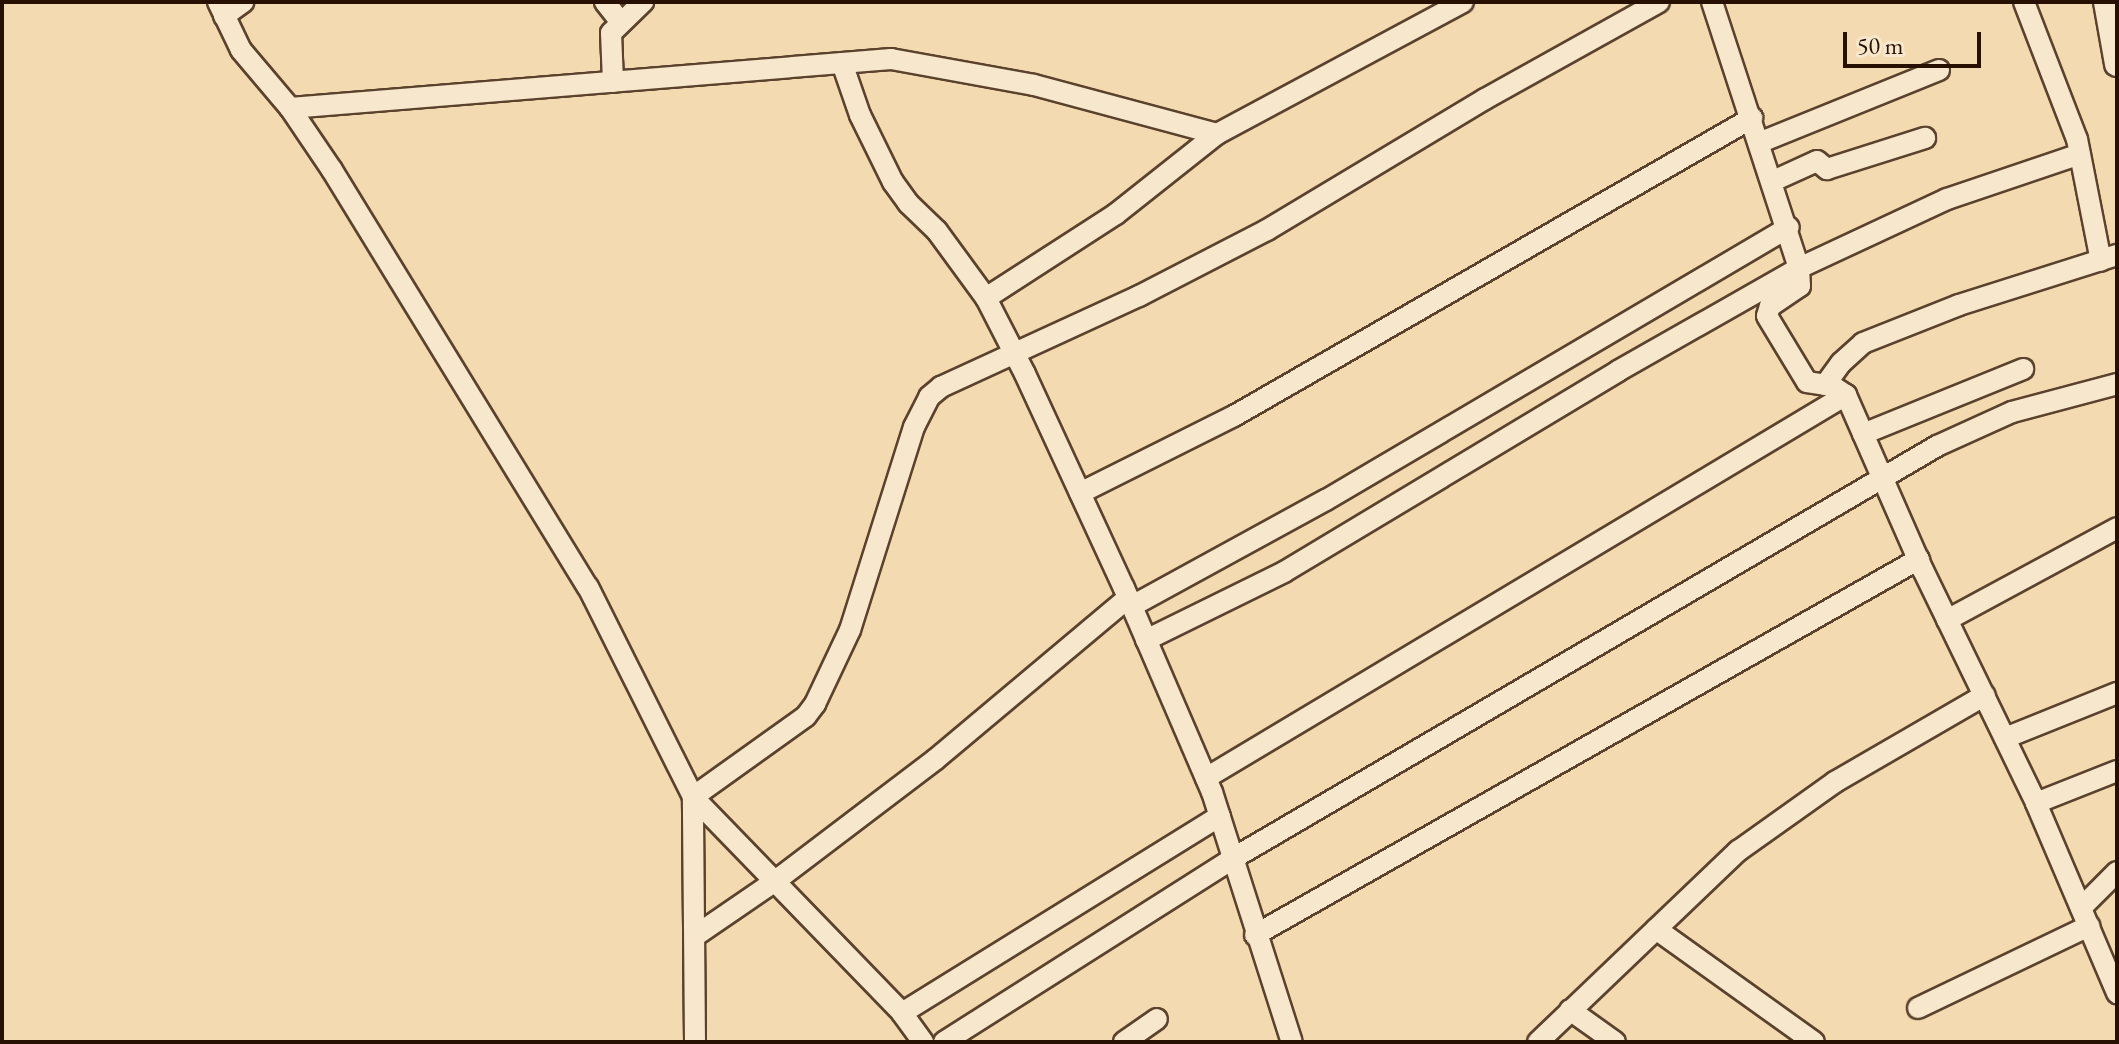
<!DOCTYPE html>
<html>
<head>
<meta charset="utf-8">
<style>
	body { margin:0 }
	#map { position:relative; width:2119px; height:1044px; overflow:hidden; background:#f3dab1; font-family:"EB Garamond",serif }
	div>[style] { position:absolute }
	.roads { filter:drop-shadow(2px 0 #5a422d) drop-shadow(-2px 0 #5a422d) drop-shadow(0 2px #5a422d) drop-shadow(0 -2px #5a422d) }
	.minor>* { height:20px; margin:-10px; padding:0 10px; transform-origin:10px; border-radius:10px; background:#f7e7cc }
	.tertiary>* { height:24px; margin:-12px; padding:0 12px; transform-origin:12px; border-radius:12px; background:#f7e7cc }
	span { translate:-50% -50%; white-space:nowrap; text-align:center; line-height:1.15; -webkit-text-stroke:6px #f7e7cc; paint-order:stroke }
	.frame { position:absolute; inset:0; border:4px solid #271001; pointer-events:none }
	.scale { position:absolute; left:1843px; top:32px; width:138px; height:36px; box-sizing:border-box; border:4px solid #271001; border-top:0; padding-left:10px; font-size:24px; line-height:28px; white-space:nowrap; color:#271001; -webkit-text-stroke:6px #f7e7cc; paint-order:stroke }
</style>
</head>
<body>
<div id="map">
	<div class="roads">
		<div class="minor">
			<div style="left:218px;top:2px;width:53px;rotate:64.4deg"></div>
			<div style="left:241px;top:50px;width:76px;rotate:49.8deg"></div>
			<div style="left:290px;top:108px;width:75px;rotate:55.9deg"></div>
			<div style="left:332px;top:170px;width:489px;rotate:58.5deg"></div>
			<div style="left:588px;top:587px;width:235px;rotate:63.4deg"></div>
			<div style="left:693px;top:797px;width:301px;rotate:45.9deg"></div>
			<div style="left:902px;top:1013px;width:36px;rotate:54deg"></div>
			<div style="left:605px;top:2px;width:24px;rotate:52deg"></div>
			<div style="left:1712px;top:2px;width:280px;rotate:71.9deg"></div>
			<div style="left:1799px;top:268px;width:18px;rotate:87deg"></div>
			<div style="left:1800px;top:286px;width:36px;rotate:146deg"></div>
			<div style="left:1770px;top:306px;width:10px;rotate:107deg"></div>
			<div style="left:1767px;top:316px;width:77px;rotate:58.8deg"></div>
			<div style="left:1807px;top:382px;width:25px;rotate:9deg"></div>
			<div style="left:1832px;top:386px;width:17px;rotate:33deg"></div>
			<div style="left:1846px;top:395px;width:191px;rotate:66.3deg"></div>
			<div style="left:1923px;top:570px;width:259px;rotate:64.1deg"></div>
			<div style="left:2036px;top:803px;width:207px;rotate:66.9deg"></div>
			<div style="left:2024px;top:2px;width:147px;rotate:68.9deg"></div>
			<div style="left:2077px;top:139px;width:124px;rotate:78.9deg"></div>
			<div style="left:224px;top:16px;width:24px;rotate:-36deg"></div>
			<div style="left:842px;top:63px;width:55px;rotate:70.9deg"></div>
			<div style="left:860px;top:115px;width:75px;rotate:63.8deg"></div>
			<div style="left:893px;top:182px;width:26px;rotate:54deg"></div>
			<div style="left:908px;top:203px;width:40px;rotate:44deg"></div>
			<div style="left:937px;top:231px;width:83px;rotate:53.8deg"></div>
			<div style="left:986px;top:298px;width:85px;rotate:62.8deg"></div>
			<div style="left:1025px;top:374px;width:236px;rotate:65.2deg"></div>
			<div style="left:1124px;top:588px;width:222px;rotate:66.7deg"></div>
			<div style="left:1212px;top:792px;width:262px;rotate:72.3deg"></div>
			<div style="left:613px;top:82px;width:49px;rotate:-92.3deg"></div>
			<div style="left:611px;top:33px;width:45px;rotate:-44.1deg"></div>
			<div style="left:290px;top:108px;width:603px;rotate:-4.66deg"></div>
			<div style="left:891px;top:59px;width:145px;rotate:10.3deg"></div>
			<div style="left:1034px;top:85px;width:189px;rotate:15deg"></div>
			<div style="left:1217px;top:134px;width:279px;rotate:-28.2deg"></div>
			<div style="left:1761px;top:142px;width:192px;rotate:-22deg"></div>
			<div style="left:1773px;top:181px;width:48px;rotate:-24.4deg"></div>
			<div style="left:1817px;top:161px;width:13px;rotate:39deg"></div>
			<div style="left:1827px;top:169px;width:103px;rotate:-17.6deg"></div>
			<div style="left:986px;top:298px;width:155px;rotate:-32.9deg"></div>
			<div style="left:1116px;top:214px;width:129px;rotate:-38.4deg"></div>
			<div style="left:1825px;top:385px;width:27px;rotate:-54deg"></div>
			<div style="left:1841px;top:363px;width:30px;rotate:-42deg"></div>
			<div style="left:1863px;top:343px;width:103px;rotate:-21.6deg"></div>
			<div style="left:1959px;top:305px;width:166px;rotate:-17.6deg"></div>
			<div style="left:1863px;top:434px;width:173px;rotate:-22.1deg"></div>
			<div style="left:1080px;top:493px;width:172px;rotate:-26.6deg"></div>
			<div style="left:1234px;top:416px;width:598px;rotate:-29.91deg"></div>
			<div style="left:1132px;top:606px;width:221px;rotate:-28.7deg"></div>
			<div style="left:1326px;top:500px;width:537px;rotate:-30.52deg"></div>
			<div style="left:1947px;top:620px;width:193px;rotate:-28.4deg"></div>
			<div style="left:1146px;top:640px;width:154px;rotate:-26.2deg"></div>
			<div style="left:1284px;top:572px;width:390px;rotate:-31deg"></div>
			<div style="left:1618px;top:371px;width:208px;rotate:-29.6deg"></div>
			<div style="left:1799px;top:268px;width:163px;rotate:-25deg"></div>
			<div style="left:1947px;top:199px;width:140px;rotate:-18.7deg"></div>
			<div style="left:2005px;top:738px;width:121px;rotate:-21.9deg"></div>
			<div style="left:1206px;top:778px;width:746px;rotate:-30.9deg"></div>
			<div style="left:2036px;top:803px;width:87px;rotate:-21.6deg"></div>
			<div style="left:2081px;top:908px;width:51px;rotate:-45deg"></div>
			<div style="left:1656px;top:929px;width:194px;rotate:35.6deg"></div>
			<div style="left:1255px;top:935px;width:763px;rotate:-29.52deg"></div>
			<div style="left:695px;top:936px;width:96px;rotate:-34.4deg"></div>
			<div style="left:774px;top:882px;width:203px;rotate:-37.2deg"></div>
			<div style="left:936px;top:759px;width:251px;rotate:-40deg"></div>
			<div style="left:1918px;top:1008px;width:190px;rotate:-25.6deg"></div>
			<div style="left:1570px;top:1010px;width:55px;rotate:35.4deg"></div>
			<div style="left:902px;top:1013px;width:374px;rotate:-31.8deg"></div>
			<div style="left:695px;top:1042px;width:245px;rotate:-90.5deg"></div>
			<div style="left:693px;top:797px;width:139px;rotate:-35.6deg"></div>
			<div style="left:806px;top:716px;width:15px;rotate:-53deg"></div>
			<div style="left:815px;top:704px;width:82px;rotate:-64.7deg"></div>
			<div style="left:850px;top:630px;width:213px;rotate:-72.5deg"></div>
			<div style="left:914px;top:427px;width:34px;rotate:-63deg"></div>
			<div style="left:929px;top:397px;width:16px;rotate:-40deg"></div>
			<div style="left:941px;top:387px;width:218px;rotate:-24.7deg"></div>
			<div style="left:1139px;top:296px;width:144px;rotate:-27.3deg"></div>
			<div style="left:1267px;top:230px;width:254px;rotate:-31deg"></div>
			<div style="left:1485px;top:99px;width:199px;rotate:-29.1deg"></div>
			<div style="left:944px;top:1042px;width:341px;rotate:-32.4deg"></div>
			<div style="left:1232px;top:859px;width:817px;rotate:-30.36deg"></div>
			<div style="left:1937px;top:446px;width:82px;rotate:-24.4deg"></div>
			<div style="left:2012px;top:412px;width:109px;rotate:-14.9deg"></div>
			<div style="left:1124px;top:1042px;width:40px;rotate:-34.9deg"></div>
			<div style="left:1538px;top:1042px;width:277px;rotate:-43.7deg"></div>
			<div style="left:1738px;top:851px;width:119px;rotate:-35.4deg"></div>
			<div style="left:1835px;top:782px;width:173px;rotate:-30.1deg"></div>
		</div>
		<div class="tertiary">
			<div style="left:2106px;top:2px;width:63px;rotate:79.9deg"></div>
		</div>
	</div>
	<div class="frame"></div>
	<div class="scale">50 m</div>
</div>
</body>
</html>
